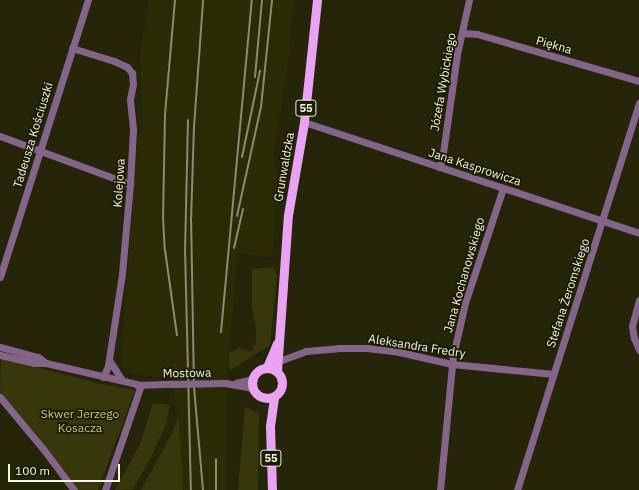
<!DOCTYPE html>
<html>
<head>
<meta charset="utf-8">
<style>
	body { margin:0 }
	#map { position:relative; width:639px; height:490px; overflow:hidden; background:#252609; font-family:"IBM Plex Sans",sans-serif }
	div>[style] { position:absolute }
	.built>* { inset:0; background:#2b2c06 }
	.green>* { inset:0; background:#36380b }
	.minor>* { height:7px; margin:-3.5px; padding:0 3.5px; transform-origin:3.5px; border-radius:3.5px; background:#85648a }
	.major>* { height:9px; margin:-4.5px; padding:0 4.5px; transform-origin:4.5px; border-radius:4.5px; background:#e9a3f2 }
	.major>.ring { margin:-4.5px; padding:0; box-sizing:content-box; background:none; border:9px solid #e9a3f2; border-radius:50% }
	.rail>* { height:2px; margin:-1px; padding:0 1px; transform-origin:1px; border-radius:1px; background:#8a8b73 }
	.minor-bridge>* { height:7px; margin:-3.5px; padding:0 3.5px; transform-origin:3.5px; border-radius:3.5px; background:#85648a }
	span { translate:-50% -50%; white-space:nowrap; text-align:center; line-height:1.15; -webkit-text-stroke:3.5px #1b1c01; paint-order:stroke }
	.shield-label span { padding:1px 3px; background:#1b1c01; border:1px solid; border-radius:3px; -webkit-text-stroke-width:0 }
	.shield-label { font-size:11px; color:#f4f6e4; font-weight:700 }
	.street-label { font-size:12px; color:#f4f6e4 }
	.park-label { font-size:12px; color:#c8cc67 }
	.scale { position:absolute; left:8px; top:464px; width:112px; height:18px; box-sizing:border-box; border:2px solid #f4f6e4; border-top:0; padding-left:5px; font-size:12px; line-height:14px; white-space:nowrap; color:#f4f6e4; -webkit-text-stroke:3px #1b1c01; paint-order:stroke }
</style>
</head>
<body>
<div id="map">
	<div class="built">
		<div style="clip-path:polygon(149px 0,294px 0,287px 69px,274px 152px,277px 188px,272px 258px,238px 252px,227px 371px,227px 490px,183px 490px,180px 436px,171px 375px,143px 376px,130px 373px,121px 365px,138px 134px,143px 133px,140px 54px)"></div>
	</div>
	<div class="green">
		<div style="clip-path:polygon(273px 267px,277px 275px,270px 345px,229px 371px,229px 353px,239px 348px,251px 352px,256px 343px,256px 329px,252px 308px,252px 269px)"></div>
		<div style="clip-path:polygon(1px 358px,101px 384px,135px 390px,98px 490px,78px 490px,39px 437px,0 392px)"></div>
		<div style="clip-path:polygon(153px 403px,170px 405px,166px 425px,151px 457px,133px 489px,115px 490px,140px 444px)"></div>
		<div style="clip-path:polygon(245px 407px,259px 413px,258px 490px,238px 490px)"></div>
		<div style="clip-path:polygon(178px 418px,180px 436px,183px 490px,141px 490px,170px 437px)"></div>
	</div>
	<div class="minor">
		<div style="left:463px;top:33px;width:14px;rotate:4deg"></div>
		<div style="left:477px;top:34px;width:169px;rotate:16.2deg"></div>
		<div style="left:72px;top:48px;width:44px;rotate:17.2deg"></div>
		<div style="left:114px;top:61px;width:14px;rotate:25deg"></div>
		<div style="left:127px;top:67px;width:8px;rotate:50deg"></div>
		<div style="left:132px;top:73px;width:11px;rotate:85deg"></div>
		<div style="left:133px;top:84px;width:16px;rotate:101deg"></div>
		<div style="left:130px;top:100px;width:30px;rotate:84deg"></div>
		<div style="left:133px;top:130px;width:54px;rotate:93.2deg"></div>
		<div style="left:130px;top:184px;width:90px;rotate:95.1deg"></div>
		<div style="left:122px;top:274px;width:93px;rotate:98.7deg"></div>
		<div style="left:108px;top:366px;width:12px;rotate:114deg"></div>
		<div style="left:304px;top:122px;width:353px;rotate:18.3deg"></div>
		<div style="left:0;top:136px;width:139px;rotate:20.3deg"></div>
		<div style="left:439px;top:167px;width:8px;rotate:-67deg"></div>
		<div style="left:442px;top:160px;width:107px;rotate:-81.9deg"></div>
		<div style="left:457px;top:54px;width:55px;rotate:-77.5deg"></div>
		<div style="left:0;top:277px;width:291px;rotate:-72.4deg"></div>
		<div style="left:639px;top:300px;width:27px;rotate:105deg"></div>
		<div style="left:632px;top:326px;width:12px;rotate:81deg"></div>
		<div style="left:634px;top:338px;width:13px;rotate:67deg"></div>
		<div style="left:0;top:347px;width:39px;rotate:15deg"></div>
		<div style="left:38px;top:357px;width:10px;rotate:37deg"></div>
		<div style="left:0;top:355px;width:35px;rotate:13deg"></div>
		<div style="left:34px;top:363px;width:12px"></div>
		<div style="left:46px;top:363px;width:98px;rotate:13deg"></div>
		<div style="left:109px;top:360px;width:24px;rotate:57deg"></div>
		<div style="left:279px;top:361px;width:29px;rotate:-20deg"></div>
		<div style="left:306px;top:351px;width:32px;rotate:-5deg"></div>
		<div style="left:338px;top:348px;width:29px"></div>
		<div style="left:367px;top:348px;width:32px;rotate:7deg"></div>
		<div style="left:399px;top:352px;width:54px;rotate:12.8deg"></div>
		<div style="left:452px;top:364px;width:102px;rotate:5.6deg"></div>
		<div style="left:225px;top:383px;width:27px;rotate:10deg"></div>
		<div style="left:236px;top:383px;width:16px;rotate:-14deg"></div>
		<div style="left:137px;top:385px;width:34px;rotate:-2deg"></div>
		<div style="left:0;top:397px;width:69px;rotate:50.3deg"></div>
		<div style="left:44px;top:450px;width:50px;rotate:53.1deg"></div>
		<div style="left:105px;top:490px;width:111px;rotate:-71.1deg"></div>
		<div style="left:440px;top:490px;width:135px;rotate:-84.5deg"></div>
		<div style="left:453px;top:356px;width:54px;rotate:-77.2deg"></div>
		<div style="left:465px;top:303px;width:121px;rotate:-71.7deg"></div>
		<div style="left:517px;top:490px;width:406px;rotate:-72.5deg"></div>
	</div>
	<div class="major">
		<div style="left:267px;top:367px;width:26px;rotate:-67deg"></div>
		<div class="ring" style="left:252px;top:368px;width:21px;height:21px"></div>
		<div style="left:277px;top:371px;width:156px;rotate:-86deg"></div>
		<div style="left:288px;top:215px;width:94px;rotate:-80.2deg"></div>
		<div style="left:304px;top:122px;width:123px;rotate:-83.9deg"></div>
		<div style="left:272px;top:490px;width:64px;rotate:-91.8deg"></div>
		<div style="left:270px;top:426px;width:29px;rotate:-82deg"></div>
	</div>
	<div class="rail">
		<div style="left:175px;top:0;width:115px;rotate:95deg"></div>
		<div style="left:165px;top:115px;width:102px;rotate:91.1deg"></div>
		<div style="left:163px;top:217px;width:33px;rotate:87deg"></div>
		<div style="left:165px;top:250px;width:86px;rotate:82deg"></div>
		<div style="left:255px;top:77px;width:77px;rotate:-84.8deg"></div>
		<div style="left:188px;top:120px;width:129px;rotate:91.3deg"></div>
		<div style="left:185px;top:249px;width:241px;rotate:88.6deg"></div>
		<div style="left:242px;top:157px;width:88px;rotate:-78.2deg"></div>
		<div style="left:237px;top:216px;width:112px;rotate:-77.6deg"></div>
		<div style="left:261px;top:107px;width:108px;rotate:-84.1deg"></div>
		<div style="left:234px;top:248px;width:40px;rotate:-77deg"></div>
		<div style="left:221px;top:332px;width:333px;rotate:-84.7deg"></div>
		<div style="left:203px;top:490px;width:103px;rotate:-95deg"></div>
		<div style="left:194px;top:387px;width:166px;rotate:-91deg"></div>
		<div style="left:191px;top:221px;width:94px;rotate:-88.2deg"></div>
		<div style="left:194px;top:127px;width:127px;rotate:-85.9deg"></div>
		<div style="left:216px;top:490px;width:31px;rotate:-90deg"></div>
	</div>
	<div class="minor-bridge">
		<div style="left:171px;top:384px;width:54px;rotate:-1.1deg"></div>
	</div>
	<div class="shield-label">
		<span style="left:306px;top:108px">55</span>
		<span style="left:271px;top:458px">55</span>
	</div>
	<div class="street-label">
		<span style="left:554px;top:45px;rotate:16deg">Piękna</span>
		<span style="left:443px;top:82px;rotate:-80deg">Józefa Wybickiego</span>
		<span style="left:33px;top:135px;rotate:-73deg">Tadeusza Kościuszki</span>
		<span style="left:284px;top:167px;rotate:-80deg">Grunwaldzka</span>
		<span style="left:475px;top:167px;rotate:18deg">Jana Kasprowicza</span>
		<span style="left:119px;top:183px;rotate:-86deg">Kolejowa</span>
		<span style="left:464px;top:275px;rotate:-74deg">Jana Kochanowskiego</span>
		<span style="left:568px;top:293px;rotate:-72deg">Stefana Żeromskiego</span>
		<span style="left:417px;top:346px;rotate:9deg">Aleksandra Fredry</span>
		<span style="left:187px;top:373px;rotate:-1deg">Mostowa</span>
	</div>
	<div class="park-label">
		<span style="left:80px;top:421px">Skwer Jerzego<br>Kosacza</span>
	</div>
	<div class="scale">100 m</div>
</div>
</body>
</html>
